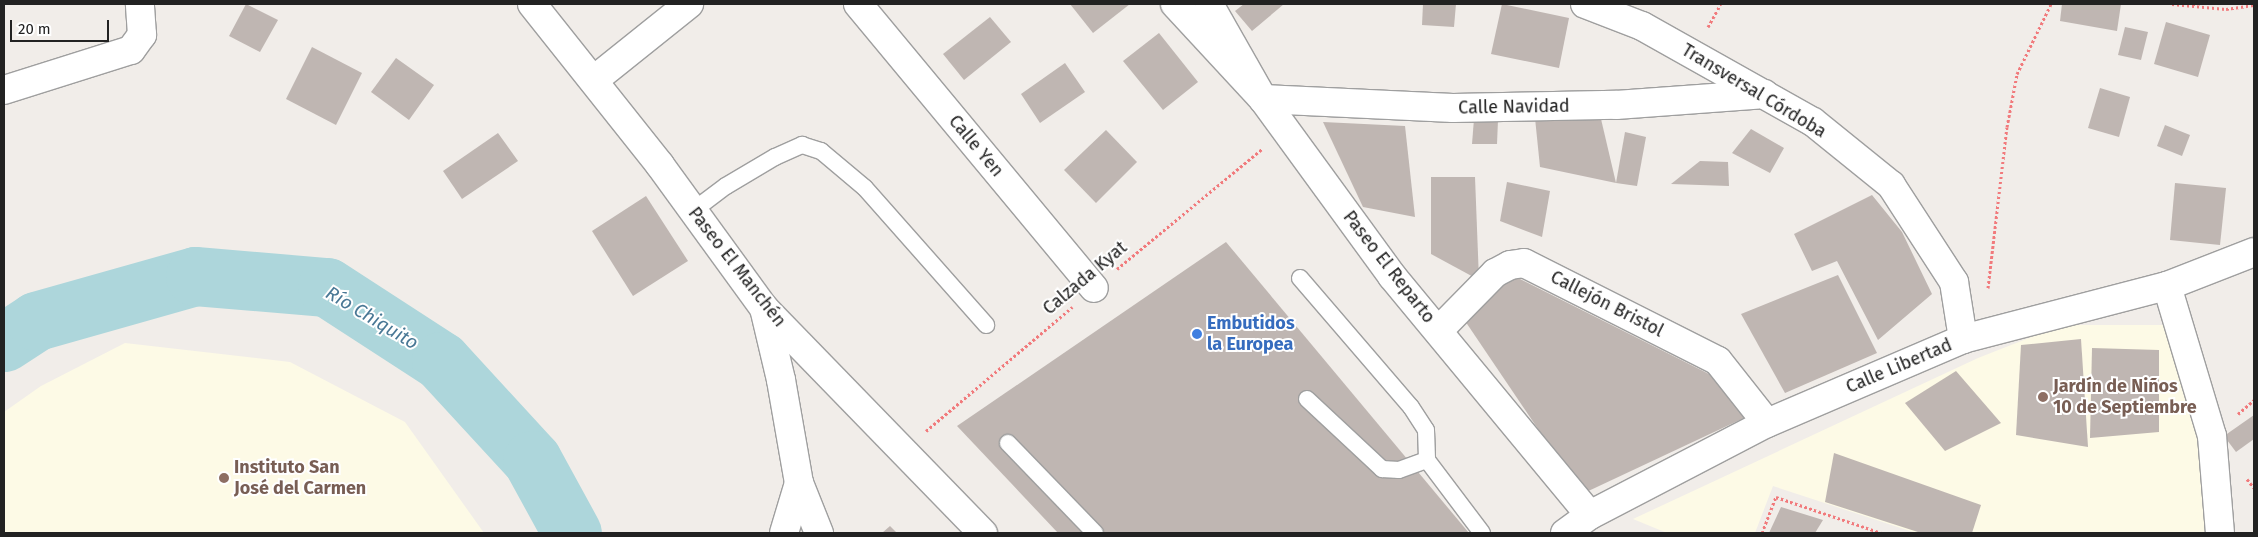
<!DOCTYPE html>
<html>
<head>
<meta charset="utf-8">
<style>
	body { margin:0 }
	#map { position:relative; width:2258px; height:537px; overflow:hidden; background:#f1ede9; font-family:"Fira Sans",sans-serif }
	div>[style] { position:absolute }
	.education>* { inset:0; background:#fdfae6 }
	.river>* { height:59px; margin:-29.5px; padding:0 29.5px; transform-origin:29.5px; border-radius:29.5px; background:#add6db }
	.building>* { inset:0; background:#bfb6b2 }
	.path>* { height:3px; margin-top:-1.5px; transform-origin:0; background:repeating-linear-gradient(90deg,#f17a7c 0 2.5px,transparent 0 5px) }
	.roads { filter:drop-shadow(1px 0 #9f9f9f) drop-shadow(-1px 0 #9f9f9f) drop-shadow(0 1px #9f9f9f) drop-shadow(0 -1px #9f9f9f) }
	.service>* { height:16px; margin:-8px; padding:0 8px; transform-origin:8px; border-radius:8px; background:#fff }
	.minor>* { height:28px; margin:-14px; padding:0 14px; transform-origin:14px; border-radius:14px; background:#fff }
	.tertiary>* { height:28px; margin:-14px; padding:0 14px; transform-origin:14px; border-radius:14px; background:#fff }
	.dots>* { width:14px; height:14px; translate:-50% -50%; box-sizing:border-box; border:2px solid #fff; border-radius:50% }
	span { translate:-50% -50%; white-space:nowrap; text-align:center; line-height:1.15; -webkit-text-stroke:4px #fff; paint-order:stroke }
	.street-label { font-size:18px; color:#222 }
	.shop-label { font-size:18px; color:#366cbe; font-weight:700 }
	.left { translate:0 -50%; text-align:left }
	.education-label { font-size:18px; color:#785e54; font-weight:700 }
	.water-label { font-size:19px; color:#497895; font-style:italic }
	.frame { position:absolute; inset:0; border:5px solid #222; pointer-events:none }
	.scale { position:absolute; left:10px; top:20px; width:99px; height:22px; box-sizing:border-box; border:2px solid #222; border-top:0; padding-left:6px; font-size:15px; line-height:18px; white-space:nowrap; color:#222; -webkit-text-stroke:4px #fff; paint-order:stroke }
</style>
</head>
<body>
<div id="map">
	<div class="education">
		<div style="clip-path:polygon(2062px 325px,2167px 325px,2205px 436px,2211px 533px,1916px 533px,1773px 486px,1755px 533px,1667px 533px,1633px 519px,1978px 358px)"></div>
		<div style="clip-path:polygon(125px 343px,290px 362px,405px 422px,484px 533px,4px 533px,4px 412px,41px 386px)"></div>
	</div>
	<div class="river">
		<div style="left:4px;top:342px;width:38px;rotate:-33deg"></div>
		<div style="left:36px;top:321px;width:165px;rotate:-15.8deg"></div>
		<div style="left:195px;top:276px;width:132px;rotate:4.8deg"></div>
		<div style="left:327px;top:287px;width:136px;rotate:33deg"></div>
		<div style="left:441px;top:361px;width:134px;rotate:47.4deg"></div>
		<div style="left:532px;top:460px;width:83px;rotate:61.3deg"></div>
	</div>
	<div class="building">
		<div style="clip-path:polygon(246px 4px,278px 20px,260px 52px,229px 36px)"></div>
		<div style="clip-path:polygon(1070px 4px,1130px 4px,1093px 33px)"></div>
		<div style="clip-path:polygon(1244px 4px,1284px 4px,1252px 31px,1235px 11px)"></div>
		<div style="clip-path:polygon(1423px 4px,1456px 4px,1454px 27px,1422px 25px)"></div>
		<div style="clip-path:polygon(1502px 4px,1569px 18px,1559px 68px,1491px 54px)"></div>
		<div style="clip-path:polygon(2062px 4px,2121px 4px,2117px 31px,2060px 21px)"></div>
		<div style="clip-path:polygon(990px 17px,1011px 42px,964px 80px,943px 54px)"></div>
		<div style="clip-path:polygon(2166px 22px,2210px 35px,2198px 77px,2154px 64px)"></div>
		<div style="clip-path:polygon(2125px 27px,2148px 32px,2141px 60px,2118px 55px)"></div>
		<div style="clip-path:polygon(1159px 33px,1198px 82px,1163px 110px,1123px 61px)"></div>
		<div style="clip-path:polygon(312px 47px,362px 73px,336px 125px,286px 99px)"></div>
		<div style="clip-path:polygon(396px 58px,434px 85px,409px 120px,371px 92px)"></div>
		<div style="clip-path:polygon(1065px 63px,1085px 92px,1040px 123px,1021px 94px)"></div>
		<div style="clip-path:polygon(2100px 88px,2130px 97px,2119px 137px,2088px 128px)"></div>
		<div style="clip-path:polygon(1535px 118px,1601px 119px,1616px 183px,1540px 167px)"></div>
		<div style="clip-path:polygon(1474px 119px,1498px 120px,1497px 144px,1472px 144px)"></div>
		<div style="clip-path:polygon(1323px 122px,1405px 126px,1415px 217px,1363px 207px)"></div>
		<div style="clip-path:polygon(2165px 125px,2190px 135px,2182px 156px,2157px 146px)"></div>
		<div style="clip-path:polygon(1751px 129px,1784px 148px,1770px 173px,1732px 153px)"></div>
		<div style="clip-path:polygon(1106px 130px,1137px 162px,1096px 203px,1064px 170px)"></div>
		<div style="clip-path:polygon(1625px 132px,1646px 137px,1637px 186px,1616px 183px)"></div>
		<div style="clip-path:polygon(498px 133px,518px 161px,462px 199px,443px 171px)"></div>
		<div style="clip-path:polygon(1700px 161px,1728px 162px,1729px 186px,1671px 184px)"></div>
		<div style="clip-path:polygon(1431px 177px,1475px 177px,1479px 280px,1431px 254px)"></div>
		<div style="clip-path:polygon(1507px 182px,1550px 191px,1542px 237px,1500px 221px)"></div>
		<div style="clip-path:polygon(2175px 183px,2226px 188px,2220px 245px,2170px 240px)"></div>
		<div style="clip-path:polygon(1872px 195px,1902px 232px,1932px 294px,1878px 340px,1837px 261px,1812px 271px,1794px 234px)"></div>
		<div style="clip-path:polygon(646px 196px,688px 261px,633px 296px,592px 231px)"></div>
		<div style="clip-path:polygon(1226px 242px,1469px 533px,1058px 533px,957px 426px)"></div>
		<div style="clip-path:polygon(1510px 274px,1711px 375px,1744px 418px,1582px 494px,1459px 312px)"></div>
		<div style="clip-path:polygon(1838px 275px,1877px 353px,1785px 393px,1741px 314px)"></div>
		<div style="clip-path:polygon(2081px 339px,2088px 447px,2016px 435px,2021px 345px)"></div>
		<div style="clip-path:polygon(2092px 348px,2159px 350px,2159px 432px,2090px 438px)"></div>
		<div style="clip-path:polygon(1956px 371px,2001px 423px,1945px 451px,1905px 403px)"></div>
		<div style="clip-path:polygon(2254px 415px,2254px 439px,2236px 452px,2224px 436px)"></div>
		<div style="clip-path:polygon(1834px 453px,1981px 505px,1972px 533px,1921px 533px,1825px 502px)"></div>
		<div style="clip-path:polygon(1781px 507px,1823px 520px,1815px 533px,1769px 533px)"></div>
		<div style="clip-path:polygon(890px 526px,897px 533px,882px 533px)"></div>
	</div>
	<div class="path">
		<div style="left:2172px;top:4px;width:54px;rotate:5.3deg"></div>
		<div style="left:2226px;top:9px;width:28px;rotate:-8deg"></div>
		<div style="left:1708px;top:27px;width:26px;rotate:-61deg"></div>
		<div style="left:1117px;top:269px;width:188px;rotate:-39.6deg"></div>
		<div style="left:1988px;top:288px;width:162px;rotate:-83.3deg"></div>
		<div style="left:2007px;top:127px;width:54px;rotate:-79.3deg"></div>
		<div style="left:2017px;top:74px;width:78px;rotate:-64.1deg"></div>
		<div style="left:2238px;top:414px;width:21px;rotate:-41deg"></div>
		<div style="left:926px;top:431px;width:192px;rotate:-40.3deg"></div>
		<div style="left:2247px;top:479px;width:11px;rotate:52deg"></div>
		<div style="left:1762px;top:533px;width:39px;rotate:-69deg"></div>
		<div style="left:1776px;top:497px;width:112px;rotate:18.8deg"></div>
	</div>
	<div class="roads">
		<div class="service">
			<div style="left:694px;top:210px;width:40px;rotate:-37deg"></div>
			<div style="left:726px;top:186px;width:57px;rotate:-30.6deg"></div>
			<div style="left:775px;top:157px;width:30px;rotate:-24deg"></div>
			<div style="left:802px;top:145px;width:20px;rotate:18deg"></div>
			<div style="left:821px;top:151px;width:57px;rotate:40.1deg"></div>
			<div style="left:865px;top:188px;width:183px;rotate:48.5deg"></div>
			<div style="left:1300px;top:278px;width:170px;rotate:49.3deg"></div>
			<div style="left:1411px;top:407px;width:27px;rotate:57deg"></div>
			<div style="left:1426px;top:430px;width:30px;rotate:88deg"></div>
			<div style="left:1427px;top:460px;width:91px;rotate:53deg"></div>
			<div style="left:1307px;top:399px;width:103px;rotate:43deg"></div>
			<div style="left:1382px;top:469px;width:17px;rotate:3deg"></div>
			<div style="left:1399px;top:470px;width:30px;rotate:-20deg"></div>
			<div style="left:1008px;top:443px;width:125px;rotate:46deg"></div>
		</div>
		<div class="minor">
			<div style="left:858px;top:4px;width:369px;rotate:50.3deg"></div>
			<div style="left:1175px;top:4px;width:129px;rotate:47.2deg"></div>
			<div style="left:1263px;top:99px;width:190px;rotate:2.7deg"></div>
			<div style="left:1453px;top:108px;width:163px;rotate:-1.1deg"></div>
			<div style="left:1616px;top:105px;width:149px;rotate:-4.2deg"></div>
			<div style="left:1585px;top:4px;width:61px;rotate:21.1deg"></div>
			<div style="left:1642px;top:26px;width:196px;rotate:29.3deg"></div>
			<div style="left:1813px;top:122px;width:100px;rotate:38.9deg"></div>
			<div style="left:1891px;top:185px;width:116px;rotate:57deg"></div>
			<div style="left:1954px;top:282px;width:58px;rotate:81deg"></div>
			<div style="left:594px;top:80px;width:122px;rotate:-38.7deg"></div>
			<div style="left:4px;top:90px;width:133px;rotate:-17.5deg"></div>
			<div style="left:131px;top:50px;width:19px;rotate:-54deg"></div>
			<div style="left:142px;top:35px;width:31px;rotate:-94deg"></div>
			<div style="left:2167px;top:286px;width:157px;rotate:73.3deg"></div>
			<div style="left:2212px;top:436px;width:97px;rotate:85.3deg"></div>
			<div style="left:764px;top:308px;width:74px;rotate:76.7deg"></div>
			<div style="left:781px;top:380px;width:105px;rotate:80.1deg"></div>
			<div style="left:799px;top:483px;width:52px;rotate:106.7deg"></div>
			<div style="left:1439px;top:330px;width:80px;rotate:-45.5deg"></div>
			<div style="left:1495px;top:273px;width:17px;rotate:-28deg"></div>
			<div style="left:1510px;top:265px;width:14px;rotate:-8deg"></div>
			<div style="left:1524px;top:263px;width:217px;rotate:26.8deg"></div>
			<div style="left:1718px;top:361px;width:79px;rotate:51.7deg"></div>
			<div style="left:799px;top:483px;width:54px;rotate:68.2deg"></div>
			<div style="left:1590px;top:515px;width:199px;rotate:-27.5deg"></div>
			<div style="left:1767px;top:423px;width:213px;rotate:-23.2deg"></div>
			<div style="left:1963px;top:339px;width:211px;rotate:-14.6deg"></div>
			<div style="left:2167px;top:286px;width:93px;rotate:-21.3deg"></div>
		</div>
		<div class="tertiary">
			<div style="left:532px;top:4px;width:206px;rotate:51.5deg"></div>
			<div style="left:660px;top:165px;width:177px;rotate:54deg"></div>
			<div style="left:764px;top:308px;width:314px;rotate:45.8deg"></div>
			<div style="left:1209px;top:4px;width:109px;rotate:60.4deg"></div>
			<div style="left:1263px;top:99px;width:219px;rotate:53.9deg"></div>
			<div style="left:1392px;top:276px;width:310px;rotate:50.4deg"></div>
			<div style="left:1590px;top:515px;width:31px;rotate:144deg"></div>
		</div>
	</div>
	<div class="dots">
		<div style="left:1197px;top:334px;background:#3f7fe0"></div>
		<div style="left:2043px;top:397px;background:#8d6e63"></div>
		<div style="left:224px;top:478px;background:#8d6e63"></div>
	</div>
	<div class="street-label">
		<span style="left:1754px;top:91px;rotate:31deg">Transversal Córdoba</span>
		<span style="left:1514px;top:107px;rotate:-1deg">Calle Navidad</span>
		<span style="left:976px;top:146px;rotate:50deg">Calle Yen</span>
		<span style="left:737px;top:267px;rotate:52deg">Paseo El Manchén</span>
		<span style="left:1389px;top:267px;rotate:52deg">Paseo El Reparto</span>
		<span style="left:1085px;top:278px;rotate:-40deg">Calzada Kyat</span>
		<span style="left:1607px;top:304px;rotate:27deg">Callejón Bristol</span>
		<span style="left:1899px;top:366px;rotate:-23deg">Calle Libertad</span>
	</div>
	<div class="shop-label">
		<span class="left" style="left:1207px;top:334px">Embutidos<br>la Europea</span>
	</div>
	<div class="education-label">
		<span class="left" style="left:2053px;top:397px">Jardín de Niños<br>10 de Septiembre</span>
		<span class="left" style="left:234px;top:478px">Instituto San<br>José del Carmen</span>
	</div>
	<div class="water-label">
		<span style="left:372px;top:318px;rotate:31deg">Río Chiquito</span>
	</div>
	<div class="frame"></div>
	<div class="scale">20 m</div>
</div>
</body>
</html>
